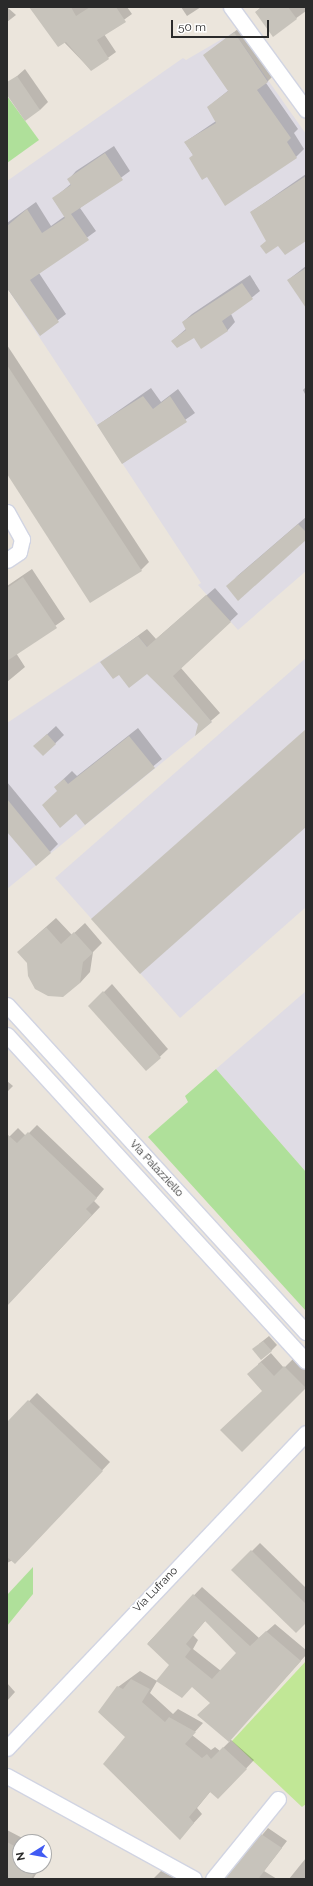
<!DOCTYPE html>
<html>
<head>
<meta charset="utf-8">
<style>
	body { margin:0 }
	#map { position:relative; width:313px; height:1886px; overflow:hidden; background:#ebe5dc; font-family:Raleway,sans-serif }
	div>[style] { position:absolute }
	.industrial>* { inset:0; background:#dfdce4 }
	.green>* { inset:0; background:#afe09a }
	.pitch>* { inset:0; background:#c1e796 }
	.shadow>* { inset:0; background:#0003 }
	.building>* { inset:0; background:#c7c3bb }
	.roads { filter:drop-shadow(1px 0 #d1d4e2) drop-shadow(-1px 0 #d1d4e2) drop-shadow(0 1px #d1d4e2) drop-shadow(0 -1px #d1d4e2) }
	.street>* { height:15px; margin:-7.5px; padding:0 7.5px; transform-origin:7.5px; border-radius:7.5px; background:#fff }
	span { translate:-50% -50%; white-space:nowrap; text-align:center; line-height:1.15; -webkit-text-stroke:3px #fff; paint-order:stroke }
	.street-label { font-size:11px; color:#2a2a2a }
	.frame { position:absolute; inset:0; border:8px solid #2a2a2a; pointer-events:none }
	.north { position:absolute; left:12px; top:1834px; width:40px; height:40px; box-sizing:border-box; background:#fff; border:1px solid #aaa; border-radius:50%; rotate:259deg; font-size:11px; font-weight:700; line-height:16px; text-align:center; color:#2a2a2a }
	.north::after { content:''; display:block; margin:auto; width:14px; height:18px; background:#415bf3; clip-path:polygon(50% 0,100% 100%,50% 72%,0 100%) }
	.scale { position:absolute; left:171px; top:20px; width:98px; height:18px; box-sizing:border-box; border:2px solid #2a2a2a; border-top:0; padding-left:5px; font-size:12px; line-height:14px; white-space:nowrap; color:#2a2a2a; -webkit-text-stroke:3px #fff; paint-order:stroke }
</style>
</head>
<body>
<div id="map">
	<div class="industrial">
		<div style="clip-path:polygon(234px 32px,306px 134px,306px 571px,238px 630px,198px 585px,201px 583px,7px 288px,7px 181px,183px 58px,186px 60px)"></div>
		<div style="clip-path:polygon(138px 636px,212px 722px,7px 889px,7px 723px)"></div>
		<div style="clip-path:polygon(306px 658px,306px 907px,180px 1018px,55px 878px)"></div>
		<div style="clip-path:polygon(306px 991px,306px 1172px,216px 1069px)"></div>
	</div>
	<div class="green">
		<div style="clip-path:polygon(7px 96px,39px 140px,7px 163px)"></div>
		<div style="clip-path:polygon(216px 1069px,306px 1172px,306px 1311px,148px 1137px,188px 1102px,185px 1096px)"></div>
		<div style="clip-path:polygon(33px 1567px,33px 1594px,7px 1626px,7px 1595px)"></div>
	</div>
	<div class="pitch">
		<div style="clip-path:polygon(306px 1661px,306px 1804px,302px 1807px,232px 1741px)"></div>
	</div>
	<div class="shadow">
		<div style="clip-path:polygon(7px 7px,16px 15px,7px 22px)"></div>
		<div style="clip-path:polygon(30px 7px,127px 7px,132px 14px,104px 34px,116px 52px,91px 70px)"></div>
		<div style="clip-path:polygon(181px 7px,201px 7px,187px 16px)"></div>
		<div style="clip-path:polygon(261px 7px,306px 7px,306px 11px,273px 35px,256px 12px)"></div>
		<div style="clip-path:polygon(243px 25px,276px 73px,266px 83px,298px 129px,294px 133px,304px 149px,296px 157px,193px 155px,185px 142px,216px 121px,208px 107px,229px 90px,205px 55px)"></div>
		<div style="clip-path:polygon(25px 69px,48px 102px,40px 110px,7px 93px,7px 85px)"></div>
		<div style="clip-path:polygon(114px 146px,130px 171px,80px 208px,96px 231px,39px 273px,66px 314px,40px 334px,7px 288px,7px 223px,36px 202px,51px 226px,65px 216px,53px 199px,72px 183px,69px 179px,76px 171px)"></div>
		<div style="clip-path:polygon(306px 174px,306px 240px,279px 245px,267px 240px,251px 212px)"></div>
		<div style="clip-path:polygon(306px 266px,306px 306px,288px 280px)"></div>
		<div style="clip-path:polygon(250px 275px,260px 291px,231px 314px,235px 322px,227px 331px,172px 341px,187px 328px,183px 322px,192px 314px)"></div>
		<div style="clip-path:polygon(7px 345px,149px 562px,141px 570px,7px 472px)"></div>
		<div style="clip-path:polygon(306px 387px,306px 396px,303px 390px)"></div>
		<div style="clip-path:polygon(151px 388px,161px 402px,178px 389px,195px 413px,123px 463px,98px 425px)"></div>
		<div style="clip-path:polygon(306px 517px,306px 539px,235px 578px)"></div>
		<div style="clip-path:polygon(32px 569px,65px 619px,16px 653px,25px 667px,7px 682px,7px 586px)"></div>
		<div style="clip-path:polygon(215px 588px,238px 614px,181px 668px,220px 713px,197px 733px,199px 723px,147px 672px,119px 674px,102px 662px,147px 629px,156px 639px)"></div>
		<div style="clip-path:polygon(56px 726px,64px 735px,43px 755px,43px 738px)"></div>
		<div style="clip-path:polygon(138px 728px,162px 759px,85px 823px,55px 787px,72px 771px,77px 776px)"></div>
		<div style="clip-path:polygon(7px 782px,58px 844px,50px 852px,7px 830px)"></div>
		<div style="clip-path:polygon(56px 918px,72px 935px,85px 923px,102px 943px,93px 952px,90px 972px,80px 983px,29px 942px)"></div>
		<div style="clip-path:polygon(112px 984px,168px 1049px,146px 1070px,90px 1006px)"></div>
		<div style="clip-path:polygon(7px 1081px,13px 1086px,7px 1092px)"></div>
		<div style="clip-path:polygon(37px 1125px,104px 1189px,94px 1201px,100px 1207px,7px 1305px,7px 1139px,18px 1128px,26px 1136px)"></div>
		<div style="clip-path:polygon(269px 1336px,277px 1345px,270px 1352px,284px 1368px,295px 1357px,306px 1368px,306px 1386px,242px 1451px,263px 1391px,258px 1364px,271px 1353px,259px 1344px)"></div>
		<div style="clip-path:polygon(37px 1393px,110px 1462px,23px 1555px,7px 1563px,7px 1424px)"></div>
		<div style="clip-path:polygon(260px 1543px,306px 1588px,306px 1622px,233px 1570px)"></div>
		<div style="clip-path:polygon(evenodd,202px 1587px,259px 1638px,275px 1624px,306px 1650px,306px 1655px,230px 1739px,254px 1760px,226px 1790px,210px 1792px,197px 1808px,202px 1814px,180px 1838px,127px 1737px,118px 1687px,140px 1671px,157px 1681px,150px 1693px,173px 1714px,178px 1709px,203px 1723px,192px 1735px,211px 1750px,215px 1747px,220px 1751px,230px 1741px,198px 1715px,211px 1703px,148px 1643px,202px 1587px,206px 1620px,238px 1653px,221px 1671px,193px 1649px,198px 1640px,193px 1635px,206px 1620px)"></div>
		<div style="clip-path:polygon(7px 1683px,15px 1692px,7px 1701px)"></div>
		<div style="clip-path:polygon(268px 1828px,287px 1841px,264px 1871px,277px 1879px,228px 1876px)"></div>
		<div style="clip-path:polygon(7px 1830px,30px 1842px,20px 1842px,20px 1866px,41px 1866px,33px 1879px,7px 1879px)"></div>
		<div style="clip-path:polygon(44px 1849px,49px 1852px,44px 1860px)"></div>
		<div style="clip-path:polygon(306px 1858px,305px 1879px,289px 1879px)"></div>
		<div style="clip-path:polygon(166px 1866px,188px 1879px,153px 1879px)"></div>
	</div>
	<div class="building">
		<div style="clip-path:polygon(29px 7px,71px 7px,76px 16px,90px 7px,116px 7px,126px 22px,97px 40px,109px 59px,91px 71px,66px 42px,58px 47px)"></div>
		<div style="clip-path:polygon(262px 7px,288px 7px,297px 19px,273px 37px,255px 12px)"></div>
		<div style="clip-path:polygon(234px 32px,268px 82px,257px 90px,291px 138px,287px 142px,297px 158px,225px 206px,207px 177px,202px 180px,189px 158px,193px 155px,184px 142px,216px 123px,207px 107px,228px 91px,203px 55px)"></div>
		<div style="clip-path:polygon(17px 76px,40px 110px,25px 121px,7px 95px,7px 82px)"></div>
		<div style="clip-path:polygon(105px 153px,123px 180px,71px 214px,89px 240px,30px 280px,59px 322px,40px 336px,7px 288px,7px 226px,27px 209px,42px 233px,65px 218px,52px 198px,71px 185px,67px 179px)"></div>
		<div style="clip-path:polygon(306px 176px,306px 241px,285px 255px,278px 246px,266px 254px,260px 246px,266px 241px,250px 212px)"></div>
		<div style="clip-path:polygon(306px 268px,306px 308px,287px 280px)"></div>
		<div style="clip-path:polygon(242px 283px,253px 299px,222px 321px,228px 331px,201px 349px,194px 338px,177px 348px,171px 341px,186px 330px,182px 322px)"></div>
		<div style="clip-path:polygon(7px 365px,142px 571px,90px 603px,7px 474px)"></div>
		<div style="clip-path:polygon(143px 396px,153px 409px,170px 396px,187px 422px,122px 464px,97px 425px)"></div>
		<div style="clip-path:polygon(298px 524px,306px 532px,306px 540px,238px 601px,226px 586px)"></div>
		<div style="clip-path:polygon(23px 577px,57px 628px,7px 661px,7px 588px)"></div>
		<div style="clip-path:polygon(206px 595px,231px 622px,173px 676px,212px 722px,195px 736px,198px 724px,147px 674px,129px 688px,119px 675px,113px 679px,100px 662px,138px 636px,147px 647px)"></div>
		<div style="clip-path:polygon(306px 729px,306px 827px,140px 974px,91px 919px)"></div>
		<div style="clip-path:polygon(47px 734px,56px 744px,43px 756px,33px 746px)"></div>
		<div style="clip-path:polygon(129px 736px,155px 768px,85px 825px,76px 814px,60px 828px,42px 805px,57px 791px,54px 787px,64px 779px,68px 784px)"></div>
		<div style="clip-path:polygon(7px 799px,51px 853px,36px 866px,7px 832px)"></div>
		<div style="clip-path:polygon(46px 927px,61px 944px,74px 932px,93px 953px,83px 962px,80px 983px,63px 997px,48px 996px,35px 989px,28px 976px,27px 963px,17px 952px)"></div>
		<div style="clip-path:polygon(103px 991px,161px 1058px,146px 1071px,88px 1006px)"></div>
		<div style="clip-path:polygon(28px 1132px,97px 1198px,86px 1209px,92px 1215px,7px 1306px,7px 1134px,17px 1143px)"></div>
		<div style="clip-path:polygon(263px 1341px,272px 1351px,261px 1360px,252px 1349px)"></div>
		<div style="clip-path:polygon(261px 1362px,274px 1376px,284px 1366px,306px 1388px,242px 1452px,220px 1430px,262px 1391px,247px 1374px)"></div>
		<div style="clip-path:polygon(28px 1400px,103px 1471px,15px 1564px,7px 1557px,7px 1422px)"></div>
		<div style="clip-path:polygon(251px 1550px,306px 1604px,306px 1623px,296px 1633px,231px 1570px)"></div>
		<div style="clip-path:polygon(evenodd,193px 1594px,250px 1646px,266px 1631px,301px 1661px,229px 1742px,197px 1715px,210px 1703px,192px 1687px,182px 1698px,156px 1681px,169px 1665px,147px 1644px,193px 1594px,205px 1621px,236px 1653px,212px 1679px,185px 1657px,191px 1649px,186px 1644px,205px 1621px)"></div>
		<div style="clip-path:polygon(131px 1679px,150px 1689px,142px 1702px,165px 1722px,169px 1717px,196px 1732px,185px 1744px,202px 1758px,207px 1754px,211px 1759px,223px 1747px,247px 1769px,218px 1799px,210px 1792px,189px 1817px,194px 1823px,180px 1840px,103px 1764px,125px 1737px,98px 1712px,117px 1686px,123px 1689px)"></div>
		<div style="clip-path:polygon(261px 1834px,282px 1848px,258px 1879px,225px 1879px)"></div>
		<div style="clip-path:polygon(7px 1842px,20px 1849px,20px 1866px,38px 1866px,31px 1879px,7px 1879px)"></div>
	</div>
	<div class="roads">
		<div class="street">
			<div style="left:231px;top:7px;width:127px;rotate:53.9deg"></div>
			<div style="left:7px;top:512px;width:31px;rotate:61deg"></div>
			<div style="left:22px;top:539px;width:13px;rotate:103deg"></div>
			<div style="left:19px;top:552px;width:14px;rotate:146deg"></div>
			<div style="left:7px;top:1005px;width:443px;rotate:47.6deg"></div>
			<div style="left:7px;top:1035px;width:442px;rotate:47.5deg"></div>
			<div style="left:7px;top:1748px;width:434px;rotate:-46.5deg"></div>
			<div style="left:7px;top:1776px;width:213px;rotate:28.8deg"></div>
			<div style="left:213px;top:1879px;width:103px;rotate:-50.9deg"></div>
		</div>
	</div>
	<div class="street-label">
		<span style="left:156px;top:1169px;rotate:47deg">Via Palazziello</span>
		<span style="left:156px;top:1590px;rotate:-46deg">Via Lufrano</span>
	</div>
	<div class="frame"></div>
	<div class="north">N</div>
	<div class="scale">50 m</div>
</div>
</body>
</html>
